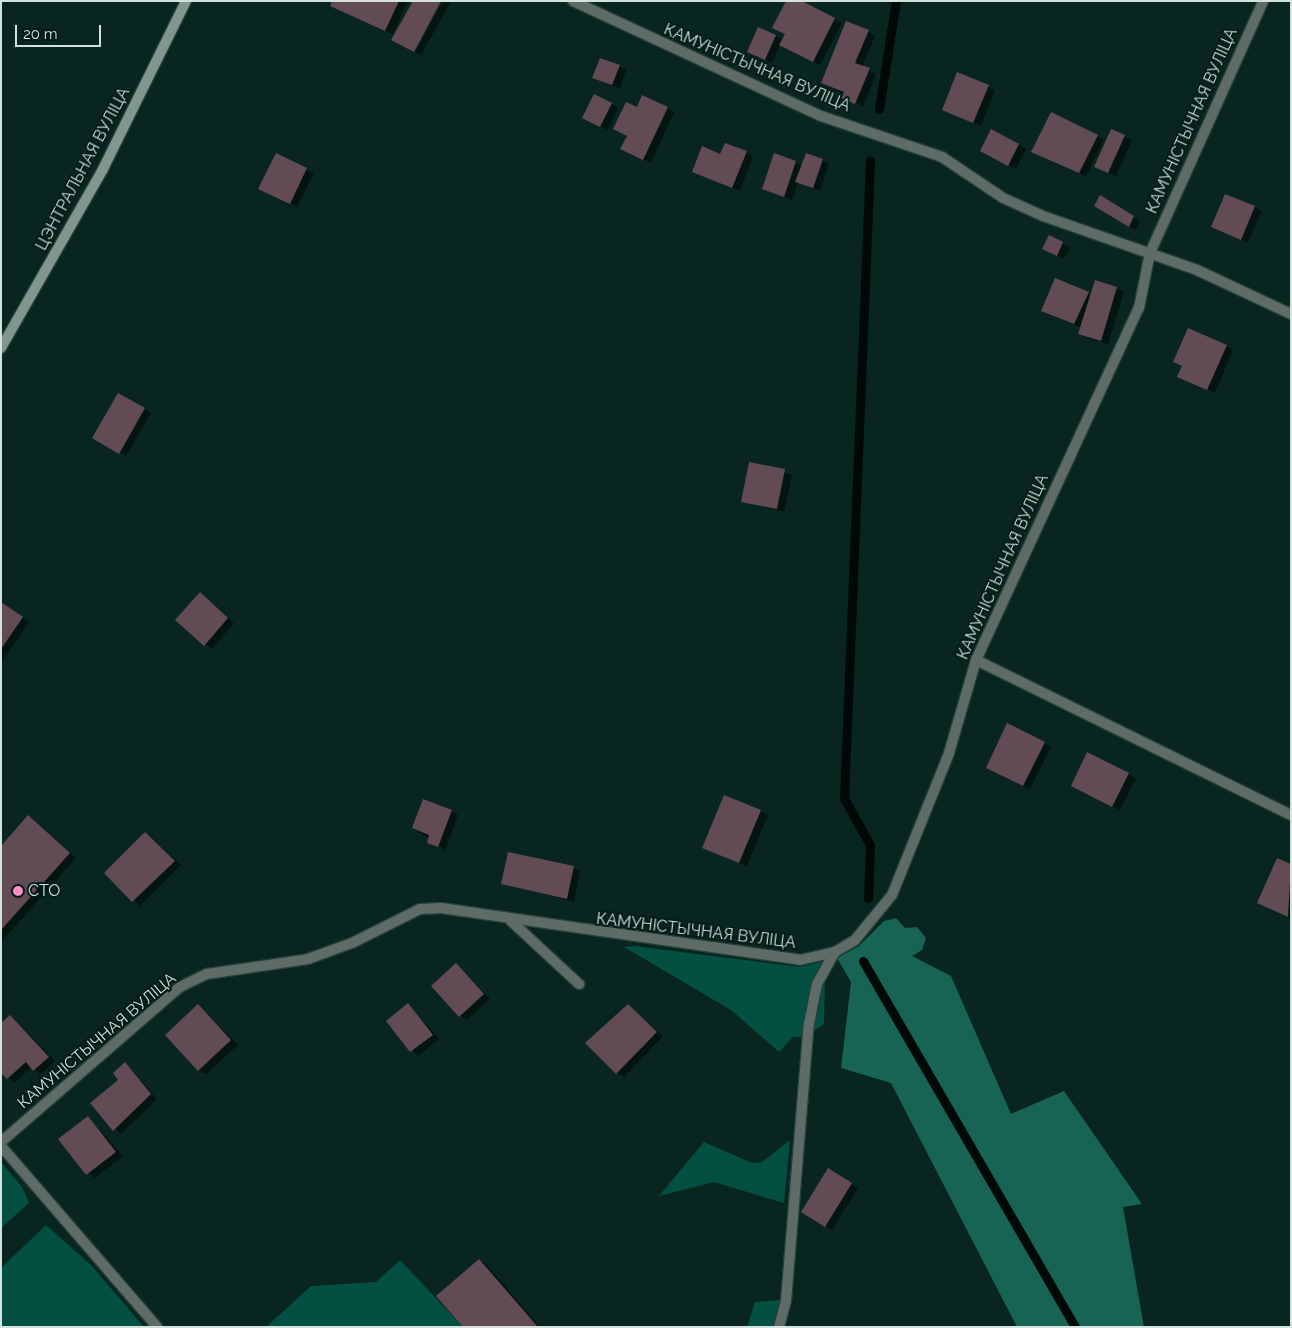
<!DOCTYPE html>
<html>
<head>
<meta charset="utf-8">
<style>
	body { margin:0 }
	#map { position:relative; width:1292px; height:1328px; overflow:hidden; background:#08261f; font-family:Raleway,sans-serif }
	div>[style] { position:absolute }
	.green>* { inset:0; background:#034f41 }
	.forest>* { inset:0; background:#176354 }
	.shadow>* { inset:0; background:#0007 }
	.stream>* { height:9px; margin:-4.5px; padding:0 4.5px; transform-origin:4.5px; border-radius:4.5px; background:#010906 }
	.building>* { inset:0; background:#634b56 }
	.roads { filter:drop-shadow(1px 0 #24403a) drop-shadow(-1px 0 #24403a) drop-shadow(0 1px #24403a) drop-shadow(0 -1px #24403a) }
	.lane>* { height:10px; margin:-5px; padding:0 5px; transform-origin:5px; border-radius:5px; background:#5e6b67 }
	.street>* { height:10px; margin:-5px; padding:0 5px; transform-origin:5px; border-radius:5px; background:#5e6b67 }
	.secondary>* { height:10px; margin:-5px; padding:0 5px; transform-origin:5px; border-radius:5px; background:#81968f }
	.dots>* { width:14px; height:14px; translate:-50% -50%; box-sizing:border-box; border:2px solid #011c16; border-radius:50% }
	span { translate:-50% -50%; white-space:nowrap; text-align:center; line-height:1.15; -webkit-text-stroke:4px #011c16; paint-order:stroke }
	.street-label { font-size:16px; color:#d2e2dd }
	.poi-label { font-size:16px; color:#d2e2dd }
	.left { translate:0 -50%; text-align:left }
	.frame { position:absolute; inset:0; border:2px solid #d2e2dd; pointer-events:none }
	.scale { position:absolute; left:15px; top:25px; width:86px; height:22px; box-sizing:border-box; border:2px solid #d2e2dd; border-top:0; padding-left:6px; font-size:15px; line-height:18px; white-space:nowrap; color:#d2e2dd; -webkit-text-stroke:4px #011c16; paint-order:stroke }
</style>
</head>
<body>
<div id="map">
	<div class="green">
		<div style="clip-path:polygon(634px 946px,800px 967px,837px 958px,825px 981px,824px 1024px,805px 1037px,793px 1037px,779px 1052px,731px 1010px,624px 947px)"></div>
		<div style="clip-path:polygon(790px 1140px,784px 1203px,714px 1182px,659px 1196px,704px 1142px,752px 1163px,762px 1162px)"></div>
		<div style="clip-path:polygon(1px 1162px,22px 1187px,29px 1203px,1px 1228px)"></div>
		<div style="clip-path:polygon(46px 1225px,91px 1265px,144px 1327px,1px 1327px,1px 1268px)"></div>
		<div style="clip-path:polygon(400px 1260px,463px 1327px,266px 1327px,311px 1286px,376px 1282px)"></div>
		<div style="clip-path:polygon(780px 1300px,773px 1327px,747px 1327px,755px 1302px)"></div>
	</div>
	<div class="forest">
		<div style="clip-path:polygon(896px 918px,905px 928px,917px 927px,926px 938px,922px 950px,912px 956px,951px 976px,1011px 1114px,1064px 1091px,1142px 1204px,1123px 1207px,1144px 1327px,1017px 1327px,891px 1083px,841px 1068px,851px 982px,837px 958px,859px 946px,884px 921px)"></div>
	</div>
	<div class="shadow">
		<div style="clip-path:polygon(334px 1px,404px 1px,407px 3px,393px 34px,339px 9px)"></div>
		<div style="clip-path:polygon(443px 1px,450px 3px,421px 55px,415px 52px)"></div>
		<div style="clip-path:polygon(799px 1px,842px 23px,820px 65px,780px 45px,772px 63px,755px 55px,775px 36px,783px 40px)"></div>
		<div style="clip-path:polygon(868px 32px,875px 36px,862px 67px,876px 74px,863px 107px,830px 86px)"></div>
		<div style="clip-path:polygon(619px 66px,626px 70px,620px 89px,594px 78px)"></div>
		<div style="clip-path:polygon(988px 86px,995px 90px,981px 126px,951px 113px)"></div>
		<div style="clip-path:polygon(611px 104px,618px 108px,608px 130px,591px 121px)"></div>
		<div style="clip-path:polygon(667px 108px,674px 112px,651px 163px,629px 153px,628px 136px,637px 109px)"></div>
		<div style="clip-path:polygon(1112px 130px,1132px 140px,1116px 176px,1095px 167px)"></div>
		<div style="clip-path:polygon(991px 131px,1026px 149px,1016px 169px,989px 155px)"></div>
		<div style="clip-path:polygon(1097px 136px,1104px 140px,1086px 176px,1032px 152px)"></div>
		<div style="clip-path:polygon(746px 152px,753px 156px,740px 191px,700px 175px,721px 155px)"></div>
		<div style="clip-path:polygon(276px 154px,314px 173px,297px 207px,267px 192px)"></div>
		<div style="clip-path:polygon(775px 155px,802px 166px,822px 160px,829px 164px,820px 191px,798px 182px,792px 200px,764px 189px)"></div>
		<div style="clip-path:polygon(1101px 196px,1140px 221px,1136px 230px,1096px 206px)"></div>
		<div style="clip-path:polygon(1254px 207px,1261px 211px,1248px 243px,1212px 227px)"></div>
		<div style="clip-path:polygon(1049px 237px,1070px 247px,1064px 259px,1051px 253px)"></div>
		<div style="clip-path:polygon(1056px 280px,1092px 295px,1117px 288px,1124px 292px,1108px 344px,1087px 338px,1080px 334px,1082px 328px,1042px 311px)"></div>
		<div style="clip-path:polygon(1226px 346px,1233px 350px,1215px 393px,1186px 380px)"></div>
		<div style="clip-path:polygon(119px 394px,151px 413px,126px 456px,94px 437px)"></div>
		<div style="clip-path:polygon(750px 464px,792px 475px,784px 512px,742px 501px)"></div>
		<div style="clip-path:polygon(200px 594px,234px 623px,212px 649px,205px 644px)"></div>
		<div style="clip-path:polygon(1px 603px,29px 622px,1px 663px)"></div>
		<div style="clip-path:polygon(1044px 743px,1051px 747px,1030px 789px,994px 772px)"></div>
		<div style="clip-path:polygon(1088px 754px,1136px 778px,1120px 810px,1079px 790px)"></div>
		<div style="clip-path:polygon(724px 796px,768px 815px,747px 866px,711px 851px)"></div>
		<div style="clip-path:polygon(451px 811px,458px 815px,445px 850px,413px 828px)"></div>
		<div style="clip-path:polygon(28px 817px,76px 858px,1px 942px,1px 848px)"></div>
		<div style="clip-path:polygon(146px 833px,181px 865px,140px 906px,105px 873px)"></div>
		<div style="clip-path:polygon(1291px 865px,1291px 918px,1266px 907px)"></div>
		<div style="clip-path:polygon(573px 868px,580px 872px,574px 902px,502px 883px)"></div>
		<div style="clip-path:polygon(456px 965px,490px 999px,467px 1020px,459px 1016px)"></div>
		<div style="clip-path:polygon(408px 1004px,439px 1039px,418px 1056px,387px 1021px)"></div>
		<div style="clip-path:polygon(628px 1005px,663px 1036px,624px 1077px,617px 1073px)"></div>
		<div style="clip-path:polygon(199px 1006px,238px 1045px,206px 1074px,198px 1070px)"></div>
		<div style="clip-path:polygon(11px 1016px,55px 1061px,41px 1074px,32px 1067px,15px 1082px,8px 1078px)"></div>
		<div style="clip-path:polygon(126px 1064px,157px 1099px,121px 1134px,92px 1103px,120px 1080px)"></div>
		<div style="clip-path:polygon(88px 1117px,123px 1156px,94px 1178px,60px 1139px)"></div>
		<div style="clip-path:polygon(836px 1174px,858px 1188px,832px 1230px,803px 1212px)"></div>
		<div style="clip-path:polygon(479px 1260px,486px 1264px,540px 1327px,465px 1327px)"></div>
	</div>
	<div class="stream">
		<div style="left:879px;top:109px;width:109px;rotate:-81.1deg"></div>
		<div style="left:868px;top:898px;width:53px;rotate:-87.8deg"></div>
		<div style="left:870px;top:845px;width:54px;rotate:-119deg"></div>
		<div style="left:844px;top:798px;width:638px;rotate:-87.66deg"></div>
		<div style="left:863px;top:961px;width:423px;rotate:59.9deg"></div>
	</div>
	<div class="building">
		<div style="clip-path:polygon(332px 1px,399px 1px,385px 31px,330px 6px)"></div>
		<div style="clip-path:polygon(413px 1px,441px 1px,414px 52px,391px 40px)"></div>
		<div style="clip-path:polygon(786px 1px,802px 1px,835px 18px,813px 62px,779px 45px,785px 34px,772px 28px)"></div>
		<div style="clip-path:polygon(846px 21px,869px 30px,855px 63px,870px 68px,855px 104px,841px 98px,844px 92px,821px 83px)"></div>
		<div style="clip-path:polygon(758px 27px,776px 35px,765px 60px,747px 52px)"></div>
		<div style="clip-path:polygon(600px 58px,620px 65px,612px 85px,592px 78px)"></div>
		<div style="clip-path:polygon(957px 72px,989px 85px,973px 123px,942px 110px)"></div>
		<div style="clip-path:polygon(594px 94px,612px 103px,600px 127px,582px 118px)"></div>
		<div style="clip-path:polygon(642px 95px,668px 107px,643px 160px,620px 149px,627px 136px,613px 129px,626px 102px,637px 107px)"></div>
		<div style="clip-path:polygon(1051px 112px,1098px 135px,1079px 173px,1031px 152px)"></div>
		<div style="clip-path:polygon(991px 129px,1019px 144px,1008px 166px,980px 151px)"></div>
		<div style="clip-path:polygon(1111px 129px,1125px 135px,1108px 173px,1094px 167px)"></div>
		<div style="clip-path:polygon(725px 143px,747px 151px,732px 188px,692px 172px,702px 146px,720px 154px)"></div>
		<div style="clip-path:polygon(276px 153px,307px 168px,290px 204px,258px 189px)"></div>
		<div style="clip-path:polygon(774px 153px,796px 161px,784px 197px,762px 189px)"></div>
		<div style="clip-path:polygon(806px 153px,823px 159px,813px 188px,795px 182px)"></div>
		<div style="clip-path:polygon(1225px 194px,1255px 206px,1241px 240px,1211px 227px)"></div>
		<div style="clip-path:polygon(1100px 195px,1134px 216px,1129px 227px,1094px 206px)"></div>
		<div style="clip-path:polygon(1049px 235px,1063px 242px,1057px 256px,1042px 249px)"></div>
		<div style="clip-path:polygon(1055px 278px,1089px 292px,1074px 324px,1041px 311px)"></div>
		<div style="clip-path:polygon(1095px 280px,1117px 287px,1101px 341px,1078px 334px)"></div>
		<div style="clip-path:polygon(1188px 328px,1227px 345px,1207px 390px,1177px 377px,1182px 366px,1173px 362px)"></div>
		<div style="clip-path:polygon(118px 393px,145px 408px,119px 454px,92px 438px)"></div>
		<div style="clip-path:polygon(749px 462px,785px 469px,777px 509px,741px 502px)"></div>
		<div style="clip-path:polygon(200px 592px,228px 618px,204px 646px,175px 620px)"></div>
		<div style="clip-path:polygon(1px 602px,23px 617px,1px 649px)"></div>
		<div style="clip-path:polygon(1007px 723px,1045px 742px,1023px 786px,986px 768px)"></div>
		<div style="clip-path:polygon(1087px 752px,1129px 773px,1112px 807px,1071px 786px)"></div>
		<div style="clip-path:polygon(724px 795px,761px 810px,739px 863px,702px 848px)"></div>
		<div style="clip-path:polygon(423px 799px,452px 810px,438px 847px,427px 843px,429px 835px,412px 828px)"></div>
		<div style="clip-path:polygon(28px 815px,70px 853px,1px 930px,1px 846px)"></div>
		<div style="clip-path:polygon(145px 832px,175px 861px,132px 902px,104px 873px)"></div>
		<div style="clip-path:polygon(508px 852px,574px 866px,567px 899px,501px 884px)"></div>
		<div style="clip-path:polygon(1277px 858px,1291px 864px,1288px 917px,1257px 903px)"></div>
		<div style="clip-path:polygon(456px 963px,484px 994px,459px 1017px,431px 986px)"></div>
		<div style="clip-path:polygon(408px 1003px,433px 1035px,410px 1052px,386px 1021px)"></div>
		<div style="clip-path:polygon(198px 1004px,231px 1040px,198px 1071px,165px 1035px)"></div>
		<div style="clip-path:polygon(628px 1004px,657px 1032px,616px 1074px,585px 1043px)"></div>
		<div style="clip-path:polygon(10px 1015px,49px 1057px,33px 1071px,26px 1062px,7px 1079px,1px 1073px,1px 1023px)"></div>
		<div style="clip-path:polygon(125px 1062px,151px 1094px,113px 1131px,90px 1103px,118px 1080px,113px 1073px)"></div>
		<div style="clip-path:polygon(88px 1116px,116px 1152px,86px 1175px,58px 1139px)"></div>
		<div style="clip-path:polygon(828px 1168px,852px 1183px,825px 1227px,801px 1212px)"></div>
		<div style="clip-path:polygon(479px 1259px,538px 1327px,463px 1327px,436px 1296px)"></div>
	</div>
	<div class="roads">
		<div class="lane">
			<div style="left:511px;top:921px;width:93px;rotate:42.8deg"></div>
		</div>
		<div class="street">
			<div style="left:573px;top:1px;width:273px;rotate:24.9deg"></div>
			<div style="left:821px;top:116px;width:128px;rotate:18.7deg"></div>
			<div style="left:942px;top:157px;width:73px;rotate:33.9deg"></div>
			<div style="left:1003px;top:198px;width:44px;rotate:24.2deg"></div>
			<div style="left:1043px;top:216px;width:163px;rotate:19.3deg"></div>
			<div style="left:1197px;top:270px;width:104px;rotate:25.1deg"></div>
			<div style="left:976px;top:660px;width:351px;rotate:26.2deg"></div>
			<div style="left:1px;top:1142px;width:237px;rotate:-40.9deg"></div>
			<div style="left:180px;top:987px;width:30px;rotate:-26deg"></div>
			<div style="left:207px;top:974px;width:102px;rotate:-8.4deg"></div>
			<div style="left:308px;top:959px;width:47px;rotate:-20deg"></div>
			<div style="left:352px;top:943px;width:76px;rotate:-26.6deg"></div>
			<div style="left:420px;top:909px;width:21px;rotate:-3deg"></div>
			<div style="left:441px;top:908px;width:363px;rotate:8.2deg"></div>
			<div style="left:800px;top:960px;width:36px;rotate:-13deg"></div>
			<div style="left:835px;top:952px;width:23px;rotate:-31deg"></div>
			<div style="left:855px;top:940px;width:58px;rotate:-50.6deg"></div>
			<div style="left:892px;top:895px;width:153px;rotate:-68.1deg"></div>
			<div style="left:949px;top:753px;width:97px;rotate:-73.8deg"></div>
			<div style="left:976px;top:660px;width:388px;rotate:-65.2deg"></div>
			<div style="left:1139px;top:308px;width:56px;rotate:-78.7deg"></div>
			<div style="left:1150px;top:253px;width:276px;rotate:-65.8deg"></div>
			<div style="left:1px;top:1146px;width:239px;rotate:49.2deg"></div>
			<div style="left:779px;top:1327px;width:27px;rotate:-75deg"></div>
			<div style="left:786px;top:1301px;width:278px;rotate:-85.3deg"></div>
			<div style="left:809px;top:1024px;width:41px;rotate:-78.7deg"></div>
			<div style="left:817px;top:984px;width:37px;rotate:-61deg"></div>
		</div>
		<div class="secondary">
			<div style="left:1px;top:348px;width:206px;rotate:-60.3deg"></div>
			<div style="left:103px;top:169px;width:187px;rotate:-63.7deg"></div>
		</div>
	</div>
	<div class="dots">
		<div style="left:18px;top:891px;background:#fa8fc7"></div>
	</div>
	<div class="street-label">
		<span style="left:757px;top:68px;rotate:23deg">КАМУНІСТЫЧНАЯ ВУЛІЦА</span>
		<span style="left:1192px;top:121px;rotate:-66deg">КАМУНІСТЫЧНАЯ ВУЛІЦА</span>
		<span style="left:83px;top:169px;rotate:-62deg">ЦЭНТРАЛЬНАЯ ВУЛІЦА</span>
		<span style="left:1003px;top:567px;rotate:-66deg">КАМУНІСТЫЧНАЯ ВУЛІЦА</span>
		<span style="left:696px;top:931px;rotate:7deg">КАМУНІСТЫЧНАЯ ВУЛІЦА</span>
		<span style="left:97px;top:1041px;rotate:-40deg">КАМУНІСТЫЧНАЯ ВУЛІЦА</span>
	</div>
	<div class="poi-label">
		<span class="left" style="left:28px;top:891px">СТО</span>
	</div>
	<div class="frame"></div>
	<div class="scale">20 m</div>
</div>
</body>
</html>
